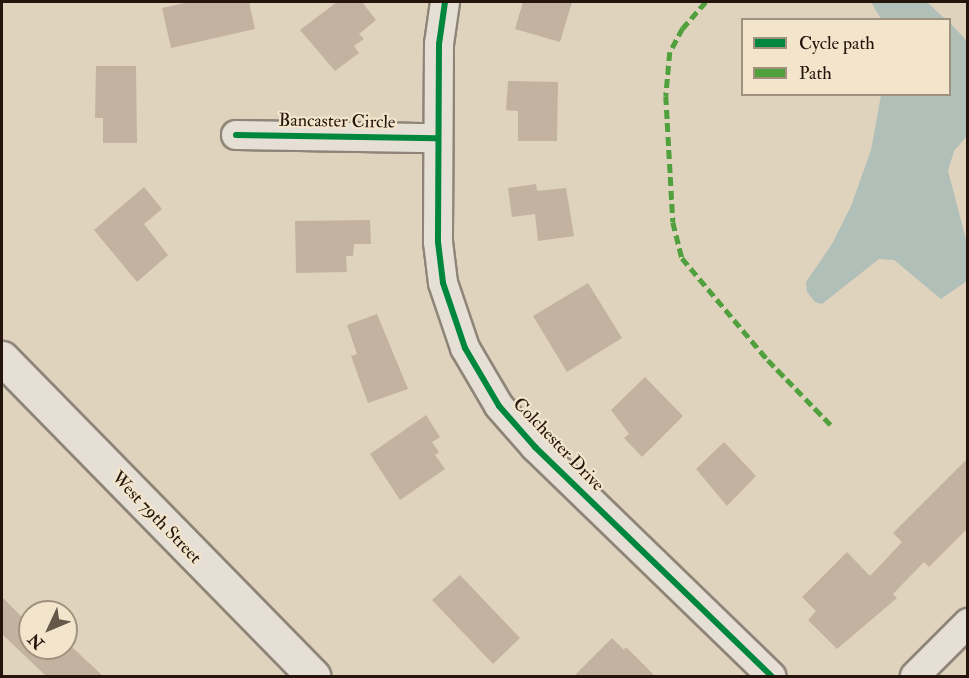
<!DOCTYPE html>
<html>
<head>
<meta charset="utf-8">
<style>
	body { margin:0 }
	#map { position:relative; width:969px; height:678px; overflow:hidden; background:#dfd3bd; font-family:"IM FELL Double Pica",serif }
	div>[style] { position:absolute }
	.water>* { inset:0; background:#b1bfb9 }
	.building>* { inset:0; background:#c4b2a0 }
	.roads { filter:drop-shadow(2px 0 #8e8578) drop-shadow(-2px 0 #8e8578) drop-shadow(0 2px #8e8578) drop-shadow(0 -2px #8e8578) }
	.street>* { height:28px; margin:-14px; padding:0 14px; transform-origin:14px; border-radius:14px; background:#e5dfd5 }
	.secondary>* { height:33px; margin:-16.5px; padding:0 16.5px; transform-origin:16.5px; border-radius:16.5px; background:#e5dfd5 }
	.quiet>* { height:4.5px; margin-top:-2.25px; transform-origin:0; background:repeating-linear-gradient(90deg,#50a03e 0 9px,transparent 0 13.5px) }
	.cycleway>* { height:6px; margin:-3px; padding:0 3px; transform-origin:3px; border-radius:3px; background:#00873e }
	span { translate:-50% -50%; white-space:nowrap; text-align:center; line-height:1.15; -webkit-text-stroke:4.5px #f3e5cc; paint-order:stroke }
	.street-label { font-size:18px; color:#24140c }
	.frame { position:absolute; inset:0; border:3px solid #24140c; pointer-events:none }
	.legend { position:absolute; left:741px; top:18px; width:210px; height:78px; box-sizing:border-box; background:#f3e5cc; border:2px solid #a0917f; margin:0; padding:8px 10px; list-style:none; font-size:18px; color:#24140c }
	.legend li { display:flex; align-items:center; gap:12px; height:30px }
	.legend b { width:30px; border:2px solid #a0917f }
	.north { position:absolute; left:18px; top:600px; width:60px; height:60px; box-sizing:border-box; background:#f3e5cc; border:2px solid #a0917f; border-radius:50%; rotate:226deg; font-size:16px; font-weight:700; line-height:24px; text-align:center; color:#24140c }
	.north::after { content:''; display:block; margin:auto; width:21px; height:27px; background:#65574a; clip-path:polygon(50% 0,100% 100%,50% 72%,0 100%) }
</style>
</head>
<body>
<div id="map">
	<div class="water">
		<div style="clip-path:polygon(871px 2px,927px 2px,945px 19px,881px 19px)"></div>
		<div style="clip-path:polygon(950px 23px,967px 41px,967px 136px,954px 151px,948px 171px,967px 243px,967px 281px,941px 299px,894px 260px,879px 259px,822px 304px,815px 302px,807px 292px,806px 282px,832px 244px,851px 206px,871px 150px,881px 95px,950px 94px)"></div>
	</div>
	<div class="building">
		<div style="clip-path:polygon(189px 2px,249px 2px,255px 29px,171px 48px,162px 8px)"></div>
		<div style="clip-path:polygon(337px 2px,362px 2px,376px 20px,359px 34px,364px 39px,354px 46px,359px 53px,335px 71px,300px 30px)"></div>
		<div style="clip-path:polygon(523px 2px,572px 2px,560px 42px,515px 29px)"></div>
		<div style="clip-path:polygon(96px 66px,136px 66px,137px 143px,103px 143px,103px 118px,95px 118px)"></div>
		<div style="clip-path:polygon(508px 81px,558px 82px,557px 141px,518px 141px,518px 111px,506px 110px)"></div>
		<div style="clip-path:polygon(536px 184px,537px 191px,566px 188px,574px 236px,538px 241px,535px 214px,512px 217px,508px 188px)"></div>
		<div style="clip-path:polygon(144px 187px,162px 209px,144px 224px,168px 255px,137px 282px,94px 230px)"></div>
		<div style="clip-path:polygon(370px 220px,371px 244px,354px 244px,353px 256px,346px 256px,347px 272px,296px 273px,295px 221px)"></div>
		<div style="clip-path:polygon(588px 283px,622px 338px,567px 372px,533px 316px)"></div>
		<div style="clip-path:polygon(377px 314px,408px 389px,368px 403px,351px 356px,357px 354px,347px 325px)"></div>
		<div style="clip-path:polygon(645px 377px,683px 416px,642px 457px,624px 438px,629px 434px,611px 410px)"></div>
		<div style="clip-path:polygon(426px 415px,440px 437px,432px 442px,439px 452px,435px 455px,445px 469px,400px 500px,370px 454px)"></div>
		<div style="clip-path:polygon(724px 442px,756px 476px,727px 506px,696px 469px)"></div>
		<div style="clip-path:polygon(968px 458px,967px 529px,929px 567px,924px 562px,893px 594px,897px 598px,837px 649px,808px 620px,816px 611px,802px 597px,847px 552px,870px 576px,902px 542px,893px 533px)"></div>
		<div style="clip-path:polygon(460px 575px,520px 638px,493px 664px,432px 600px)"></div>
		<div style="clip-path:polygon(2px 597px,30px 625px,30px 648px,73px 648px,103px 676px,46px 676px,2px 634px)"></div>
		<div style="clip-path:polygon(612px 638px,624px 650px,626px 647px,655px 676px,574px 676px)"></div>
	</div>
	<div class="roads">
		<div class="street">
			<div style="left:445px;top:2px;width:42px;rotate:98.1deg"></div>
			<div style="left:439px;top:44px;width:198px;rotate:90.3deg"></div>
			<div style="left:438px;top:242px;width:41px;rotate:83deg"></div>
			<div style="left:443px;top:283px;width:69px;rotate:71.3deg"></div>
			<div style="left:465px;top:348px;width:67px;rotate:59.6deg"></div>
			<div style="left:499px;top:406px;width:55px;rotate:48.7deg"></div>
			<div style="left:535px;top:447px;width:329px;rotate:44.1deg"></div>
			<div style="left:236px;top:135px;width:201px;rotate:0.9deg"></div>
			<div style="left:915px;top:676px;width:75px;rotate:-45deg"></div>
		</div>
		<div class="secondary">
			<div style="left:2px;top:358px;width:445px;rotate:45.6deg"></div>
		</div>
	</div>
	<div class="quiet">
		<div style="left:706px;top:2px;width:35px;rotate:131deg"></div>
		<div style="left:683px;top:28px;width:27px;rotate:118deg"></div>
		<div style="left:670px;top:52px;width:44px;rotate:95.2deg"></div>
		<div style="left:666px;top:96px;width:126px;rotate:86.8deg"></div>
		<div style="left:673px;top:222px;width:37px;rotate:76deg"></div>
		<div style="left:682px;top:258px;width:133px;rotate:49.9deg"></div>
		<div style="left:768px;top:360px;width:92px;rotate:45.9deg"></div>
	</div>
	<div class="cycleway">
		<div style="left:445px;top:2px;width:42px;rotate:98.1deg"></div>
		<div style="left:439px;top:44px;width:198px;rotate:90.3deg"></div>
		<div style="left:438px;top:242px;width:41px;rotate:83deg"></div>
		<div style="left:443px;top:283px;width:69px;rotate:71.3deg"></div>
		<div style="left:465px;top:348px;width:67px;rotate:59.6deg"></div>
		<div style="left:499px;top:406px;width:55px;rotate:48.7deg"></div>
		<div style="left:535px;top:447px;width:329px;rotate:44.1deg"></div>
		<div style="left:236px;top:135px;width:201px;rotate:0.9deg"></div>
	</div>
	<div class="street-label">
		<span style="left:337px;top:122px;rotate:1deg">Bancaster Circle</span>
		<span style="left:558px;top:445px;rotate:46deg">Colchester Drive</span>
		<span style="left:156px;top:518px;rotate:46deg">West 79th Street</span>
	</div>
	<div class="frame"></div>
	<ul class="legend">
	<li><b style="height:8px;background:#00873e"></b>Cycle path</li>
	<li><b style="height:8px;background:#50a03e"></b>Path</li>
	</ul>
	<div class="north">N</div>
</div>
</body>
</html>
